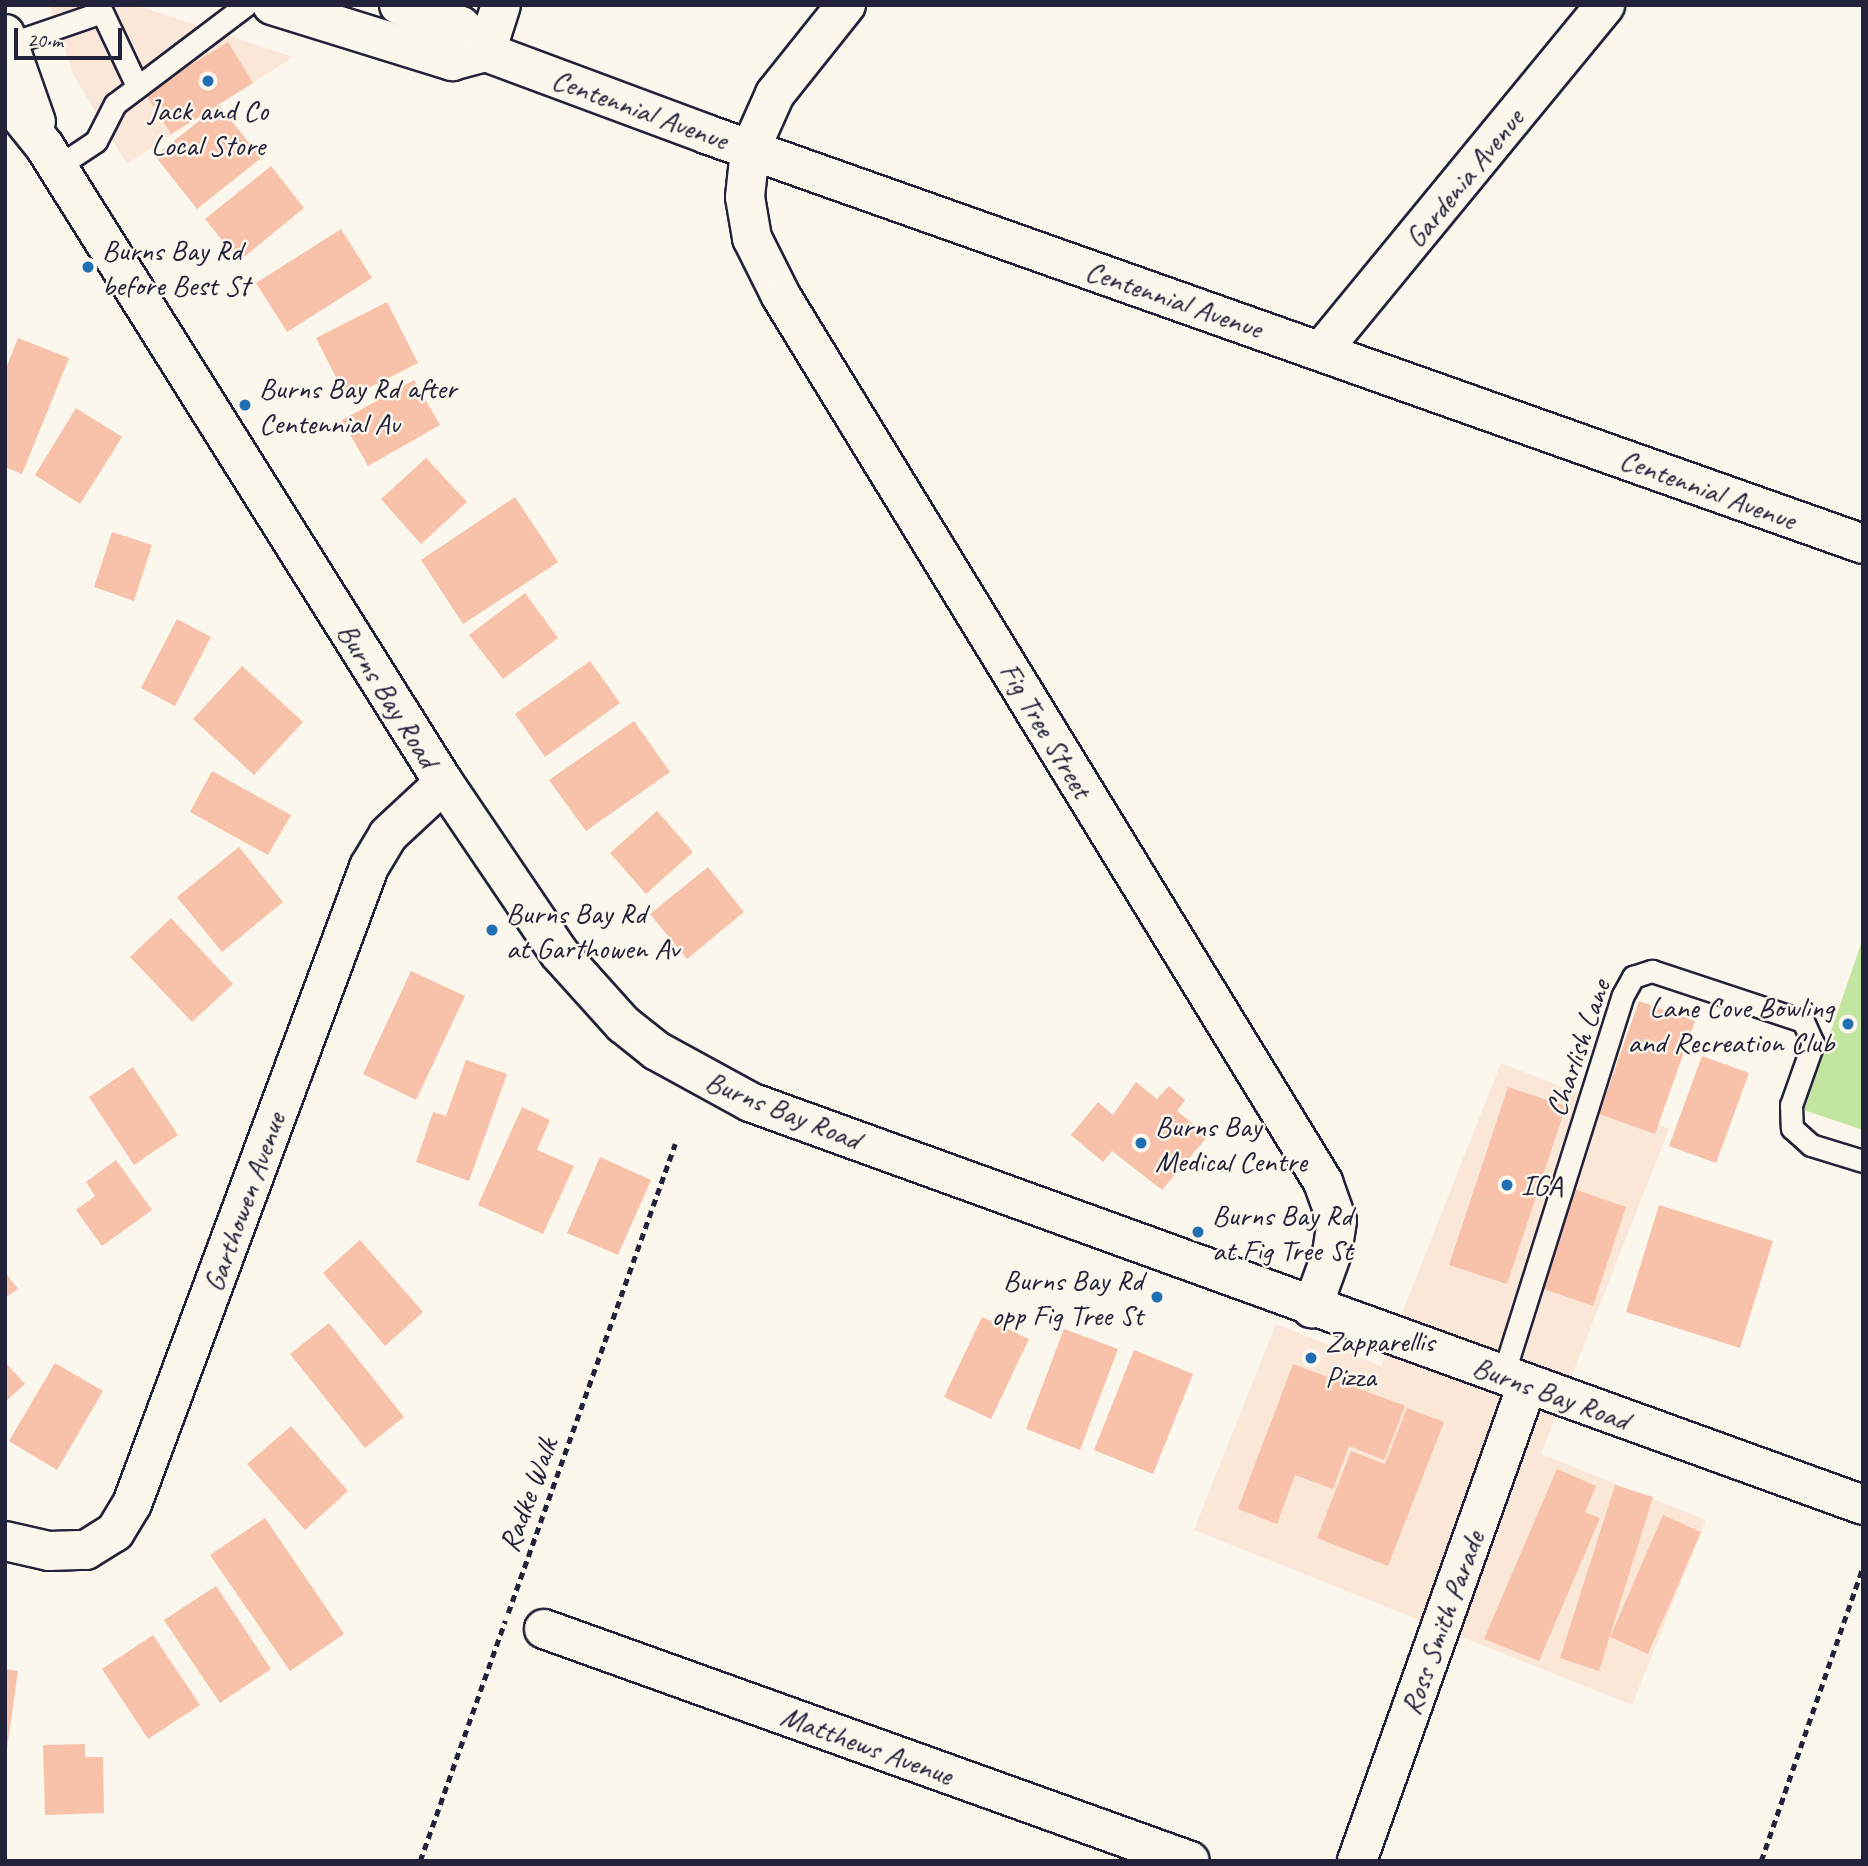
<!DOCTYPE html>
<html>
<head>
<meta charset="utf-8">
<style>
	body { margin:0 }
	#map { position:relative; width:1868px; height:1866px; overflow:hidden; background:#fbf7ec; font-family:Caveat,sans-serif }
	div>[style] { position:absolute }
	.built>* { inset:0; background:#fae7d8 }
	.green>* { inset:0; background:#c2e59f }
	.building>* { inset:0; background:#f8c2aa }
	.path>* { height:4.5px; margin-top:-2.25px; transform-origin:0; background:repeating-linear-gradient(90deg,#22223b 0 7px,transparent 0 12px) }
	.roads { filter:drop-shadow(2px 0 #22223b) drop-shadow(-2px 0 #22223b) drop-shadow(0 2px #22223b) drop-shadow(0 -2px #22223b) }
	.lane>* { height:21px; margin:-10.5px; padding:0 10.5px; transform-origin:10.5px; border-radius:10.5px; background:#fbf7ec }
	.street>* { height:38px; margin:-19px; padding:0 19px; transform-origin:19px; border-radius:19px; background:#fbf7ec }
	.secondary>* { height:38px; margin:-19px; padding:0 19px; transform-origin:19px; border-radius:19px; background:#fbf7ec }
	.primary>* { height:38px; margin:-19px; padding:0 19px; transform-origin:19px; border-radius:19px; background:#fbf7ec }
	.dots>* { width:19px; height:19px; translate:-50% -50%; box-sizing:border-box; border:4px solid #fbf7ec; border-radius:50% }
	span { translate:-50% -50%; white-space:nowrap; text-align:center; line-height:1.15; -webkit-text-stroke:5px #fbf7ec; paint-order:stroke }
	.street-label { font-size:30px; color:#22223b }
	.poi-label { font-size:30px; color:#22223b }
	.left { translate:0 -50%; text-align:left }
	.right { translate:-100% -50%; text-align:right }
	.frame { position:absolute; inset:0; border:7px solid #22223b; pointer-events:none }
	.scale { position:absolute; left:14px; top:28px; width:108px; height:32px; box-sizing:border-box; border:4px solid #22223b; border-top:0; padding-left:9px; font-size:21px; line-height:24px; white-space:nowrap; color:#22223b; -webkit-text-stroke:5px #fbf7ec; paint-order:stroke }
</style>
</head>
<body>
<div id="map">
	<div class="built">
		<div style="clip-path:polygon(49px 5px,135px 5px,293px 57px,127px 164px,74px 76px)"></div>
		<div style="clip-path:polygon(1501px 1063px,1669px 1129px,1541px 1454px,1706px 1520px,1632px 1705px,1194px 1530px,1276px 1324px,1381px 1366px)"></div>
	</div>
	<div class="green">
		<div style="clip-path:polygon(1863px 938px,1863px 1130px,1804px 1110px)"></div>
	</div>
	<div class="building">
		<div style="clip-path:polygon(228px 42px,253px 83px,171px 134px,145px 93px)"></div>
		<div style="clip-path:polygon(219px 105px,261px 158px,197px 209px,155px 156px)"></div>
		<div style="clip-path:polygon(271px 166px,304px 208px,239px 261px,205px 219px)"></div>
		<div style="clip-path:polygon(341px 229px,372px 278px,287px 332px,256px 283px)"></div>
		<div style="clip-path:polygon(387px 302px,418px 363px,347px 399px,316px 338px)"></div>
		<div style="clip-path:polygon(18px 338px,69px 358px,22px 474px,5px 467px,5px 371px)"></div>
		<div style="clip-path:polygon(414px 380px,440px 425px,368px 466px,342px 420px)"></div>
		<div style="clip-path:polygon(76px 408px,122px 437px,80px 504px,35px 475px)"></div>
		<div style="clip-path:polygon(426px 458px,467px 502px,421px 544px,381px 499px)"></div>
		<div style="clip-path:polygon(515px 497px,558px 562px,463px 624px,421px 560px)"></div>
		<div style="clip-path:polygon(112px 532px,152px 545px,134px 601px,94px 587px)"></div>
		<div style="clip-path:polygon(525px 593px,558px 638px,503px 679px,469px 635px)"></div>
		<div style="clip-path:polygon(177px 619px,211px 637px,175px 706px,141px 688px)"></div>
		<div style="clip-path:polygon(590px 661px,620px 703px,545px 757px,515px 714px)"></div>
		<div style="clip-path:polygon(242px 666px,303px 722px,254px 775px,193px 719px)"></div>
		<div style="clip-path:polygon(634px 721px,670px 772px,586px 831px,549px 780px)"></div>
		<div style="clip-path:polygon(212px 771px,291px 815px,268px 855px,190px 812px)"></div>
		<div style="clip-path:polygon(657px 811px,693px 852px,646px 894px,610px 853px)"></div>
		<div style="clip-path:polygon(239px 847px,283px 902px,222px 952px,177px 897px)"></div>
		<div style="clip-path:polygon(708px 867px,744px 912px,687px 959px,650px 914px)"></div>
		<div style="clip-path:polygon(171px 918px,233px 984px,192px 1022px,130px 957px)"></div>
		<div style="clip-path:polygon(411px 971px,465px 996px,416px 1100px,363px 1074px)"></div>
		<div style="clip-path:polygon(1639px 1001px,1695px 1021px,1655px 1134px,1599px 1114px)"></div>
		<div style="clip-path:polygon(1702px 1056px,1749px 1073px,1716px 1163px,1669px 1146px)"></div>
		<div style="clip-path:polygon(466px 1060px,507px 1074px,469px 1181px,416px 1162px,433px 1112px,446px 1116px)"></div>
		<div style="clip-path:polygon(133px 1067px,178px 1135px,134px 1165px,89px 1097px)"></div>
		<div style="clip-path:polygon(1136px 1082px,1157px 1099px,1169px 1086px,1185px 1100px,1177px 1111px,1208px 1136px,1162px 1190px,1112px 1151px,1103px 1162px,1071px 1135px,1098px 1102px,1113px 1115px)"></div>
		<div style="clip-path:polygon(1508px 1087px,1566px 1106px,1507px 1284px,1449px 1265px)"></div>
		<div style="clip-path:polygon(522px 1107px,550px 1120px,537px 1150px,574px 1166px,543px 1234px,478px 1205px)"></div>
		<div style="clip-path:polygon(600px 1157px,651px 1180px,618px 1255px,567px 1233px)"></div>
		<div style="clip-path:polygon(116px 1160px,152px 1210px,102px 1246px,76px 1210px,95px 1196px,86px 1182px)"></div>
		<div style="clip-path:polygon(1574px 1189px,1626px 1207px,1593px 1306px,1541px 1288px)"></div>
		<div style="clip-path:polygon(1659px 1205px,1773px 1241px,1740px 1348px,1626px 1312px)"></div>
		<div style="clip-path:polygon(360px 1240px,423px 1312px,385px 1346px,323px 1273px)"></div>
		<div style="clip-path:polygon(5px 1272px,18px 1289px,5px 1298px)"></div>
		<div style="clip-path:polygon(982px 1317px,1029px 1339px,991px 1419px,944px 1397px)"></div>
		<div style="clip-path:polygon(329px 1323px,404px 1417px,365px 1448px,290px 1354px)"></div>
		<div style="clip-path:polygon(1064px 1329px,1118px 1349px,1080px 1450px,1026px 1429px)"></div>
		<div style="clip-path:polygon(1134px 1350px,1193px 1374px,1153px 1474px,1094px 1450px)"></div>
		<div style="clip-path:polygon(5px 1362px,25px 1384px,5px 1402px)"></div>
		<div style="clip-path:polygon(55px 1363px,103px 1391px,57px 1470px,9px 1441px)"></div>
		<div style="clip-path:polygon(1293px 1364px,1405px 1406px,1384px 1460px,1349px 1446px,1333px 1489px,1295px 1475px,1277px 1524px,1238px 1509px)"></div>
		<div style="clip-path:polygon(1407px 1408px,1444px 1422px,1388px 1566px,1317px 1538px,1351px 1451px,1385px 1464px)"></div>
		<div style="clip-path:polygon(291px 1426px,348px 1491px,305px 1530px,247px 1464px)"></div>
		<div style="clip-path:polygon(1557px 1469px,1596px 1486px,1585px 1512px,1600px 1518px,1539px 1661px,1484px 1639px)"></div>
		<div style="clip-path:polygon(1615px 1485px,1653px 1497px,1599px 1671px,1560px 1658px)"></div>
		<div style="clip-path:polygon(1663px 1515px,1701px 1532px,1648px 1654px,1610px 1637px)"></div>
		<div style="clip-path:polygon(265px 1518px,344px 1634px,290px 1671px,210px 1555px)"></div>
		<div style="clip-path:polygon(216px 1586px,271px 1669px,220px 1703px,164px 1620px)"></div>
		<div style="clip-path:polygon(153px 1635px,200px 1705px,148px 1739px,102px 1669px)"></div>
		<div style="clip-path:polygon(5px 1669px,18px 1671px,7px 1748px,5px 1748px)"></div>
		<div style="clip-path:polygon(85px 1744px,85px 1757px,103px 1757px,104px 1813px,45px 1815px,43px 1745px)"></div>
	</div>
	<div class="path">
		<div style="left:508px;top:1613px;width:498px;rotate:-70.4deg"></div>
		<div style="left:420px;top:1861px;width:255px;rotate:-70.5deg"></div>
		<div style="left:1761px;top:1861px;width:311px;rotate:-70.9deg"></div>
	</div>
	<div class="roads">
		<div class="lane">
			<div style="left:9px;top:44px;width:98px;rotate:-19deg"></div>
			<div style="left:102px;top:12px;width:82px;rotate:64.7deg"></div>
			<div style="left:57px;top:167px;width:47px;rotate:-33.7deg"></div>
			<div style="left:96px;top:141px;width:42px;rotate:-62.8deg"></div>
			<div style="left:115px;top:104px;width:164px;rotate:-37.1deg"></div>
			<div style="left:1503px;top:1375px;width:398px;rotate:-72.5deg"></div>
			<div style="left:1623px;top:995px;width:21px;rotate:-61deg"></div>
			<div style="left:1633px;top:977px;width:20px;rotate:-18deg"></div>
			<div style="left:1652px;top:971px;width:159px;rotate:18.3deg"></div>
			<div style="left:1803px;top:1021px;width:24px;rotate:66deg"></div>
			<div style="left:1813px;top:1043px;width:66px;rotate:109.5deg"></div>
			<div style="left:1791px;top:1105px;width:23px;rotate:88deg"></div>
			<div style="left:1792px;top:1128px;width:25px;rotate:42deg"></div>
			<div style="left:1811px;top:1145px;width:54px;rotate:17.1deg"></div>
		</div>
		<div class="street">
			<div style="left:846px;top:5px;width:114px;rotate:128.6deg"></div>
			<div style="left:775px;top:94px;width:61px;rotate:114.1deg"></div>
			<div style="left:750px;top:150px;width:47px;rotate:96.1deg"></div>
			<div style="left:745px;top:197px;width:42px;rotate:80.3deg"></div>
			<div style="left:752px;top:238px;width:65px;rotate:63.4deg"></div>
			<div style="left:781px;top:296px;width:1039px;rotate:58.54deg"></div>
			<div style="left:1323px;top:1182px;width:41px;rotate:70.3deg"></div>
			<div style="left:1337px;top:1221px;width:32px;rotate:99deg"></div>
			<div style="left:1332px;top:1253px;width:59px;rotate:110deg"></div>
			<div style="left:486px;top:52px;width:49px;rotate:-72.3deg"></div>
			<div style="left:1322px;top:350px;width:446px;rotate:-50.6deg"></div>
			<div style="left:5px;top:1541px;width:45px;rotate:12.8deg"></div>
			<div style="left:49px;top:1551px;width:37px;rotate:-2deg"></div>
			<div style="left:86px;top:1550px;width:34px;rotate:-32deg"></div>
			<div style="left:115px;top:1532px;width:33px;rotate:-59deg"></div>
			<div style="left:132px;top:1504px;width:680px;rotate:-69.59deg"></div>
			<div style="left:369px;top:867px;width:37px;rotate:-59deg"></div>
			<div style="left:388px;top:835px;width:76px;rotate:-42.9deg"></div>
			<div style="left:544px;top:1629px;width:686px;rotate:19.75deg"></div>
			<div style="left:1357px;top:1861px;width:505px;rotate:-70.35deg"></div>
		</div>
		<div class="secondary">
			<div style="left:5px;top:34px;width:93px;rotate:70.6deg"></div>
			<div style="left:5px;top:97px;width:64px;rotate:51.3deg"></div>
			<div style="left:45px;top:147px;width:751px;rotate:57.9deg"></div>
			<div style="left:444px;top:783px;width:205px;rotate:55.9deg"></div>
			<div style="left:559px;top:953px;width:96px;rotate:48deg"></div>
			<div style="left:623px;top:1024px;width:43px;rotate:38.5deg"></div>
			<div style="left:657px;top:1051px;width:106px;rotate:28.7deg"></div>
			<div style="left:750px;top:1102px;width:1184px;rotate:19.9deg"></div>
		</div>
		<div class="primary">
			<div style="left:272px;top:5px;width:189px;rotate:17.3deg"></div>
			<div style="left:452px;top:61px;width:35px;rotate:-15deg"></div>
			<div style="left:399px;top:5px;width:65px;rotate:18.7deg"></div>
			<div style="left:461px;top:26px;width:36px;rotate:46deg"></div>
			<div style="left:486px;top:52px;width:235px;rotate:20.4deg"></div>
			<div style="left:706px;top:134px;width:1227px;rotate:19.51deg"></div>
		</div>
	</div>
	<div class="dots">
		<div style="left:208px;top:81px;background:#1f6fb2"></div>
		<div style="left:88px;top:267px;background:#1f6fb2"></div>
		<div style="left:245px;top:405px;background:#1f6fb2"></div>
		<div style="left:492px;top:930px;background:#1f6fb2"></div>
		<div style="left:1848px;top:1024px;background:#1f6fb2"></div>
		<div style="left:1141px;top:1143px;background:#1f6fb2"></div>
		<div style="left:1507px;top:1185px;background:#1f6fb2"></div>
		<div style="left:1198px;top:1232px;background:#1f6fb2"></div>
		<div style="left:1157px;top:1297px;background:#1f6fb2"></div>
		<div style="left:1311px;top:1358px;background:#1f6fb2"></div>
	</div>
	<div class="street-label">
		<span style="left:640px;top:109px;rotate:20deg">Centennial Avenue</span>
		<span style="left:1464px;top:178px;rotate:-51deg">Gardenia Avenue</span>
		<span style="left:1174px;top:299px;rotate:19deg">Centennial Avenue</span>
		<span style="left:1708px;top:489px;rotate:20deg">Centennial Avenue</span>
		<span style="left:388px;top:695px;rotate:58deg">Burns Bay Road</span>
		<span style="left:1046px;top:730px;rotate:59deg">Fig Tree Street</span>
		<span style="left:1578px;top:1048px;rotate:-71deg">Charlish Lane</span>
		<span style="left:783px;top:1110px;rotate:22deg">Burns Bay Road</span>
		<span style="left:244px;top:1202px;rotate:-70deg">Garthowen Avenue</span>
		<span style="left:1551px;top:1393px;rotate:20deg">Burns Bay Road</span>
		<span style="left:528px;top:1495px;rotate:-70deg">Radke Walk</span>
		<span style="left:1442px;top:1623px;rotate:-70deg">Ross Smith Parade</span>
		<span style="left:867px;top:1745px;rotate:20deg">Matthews Avenue</span>
	</div>
	<div class="poi-label">
		<span style="left:208px;top:127px">Jack and Co<br>Local Store</span>
		<span class="left" style="left:102px;top:267px">Burns Bay Rd<br>before Best St</span>
		<span class="left" style="left:259px;top:405px">Burns Bay Rd after<br>Centennial Av</span>
		<span class="left" style="left:506px;top:930px">Burns Bay Rd<br>at Garthowen Av</span>
		<span class="right" style="left:1834px;top:1024px">Lane Cove Bowling<br>and Recreation Club</span>
		<span class="left" style="left:1155px;top:1143px">Burns Bay<br>Medical Centre</span>
		<span class="left" style="left:1521px;top:1185px">IGA</span>
		<span class="left" style="left:1212px;top:1232px">Burns Bay Rd<br>at Fig Tree St</span>
		<span class="right" style="left:1143px;top:1297px">Burns Bay Rd<br>opp Fig Tree St</span>
		<span class="left" style="left:1325px;top:1358px">Zapparellis<br>Pizza</span>
	</div>
	<div class="frame"></div>
	<div class="scale">20 m</div>
</div>
</body>
</html>
